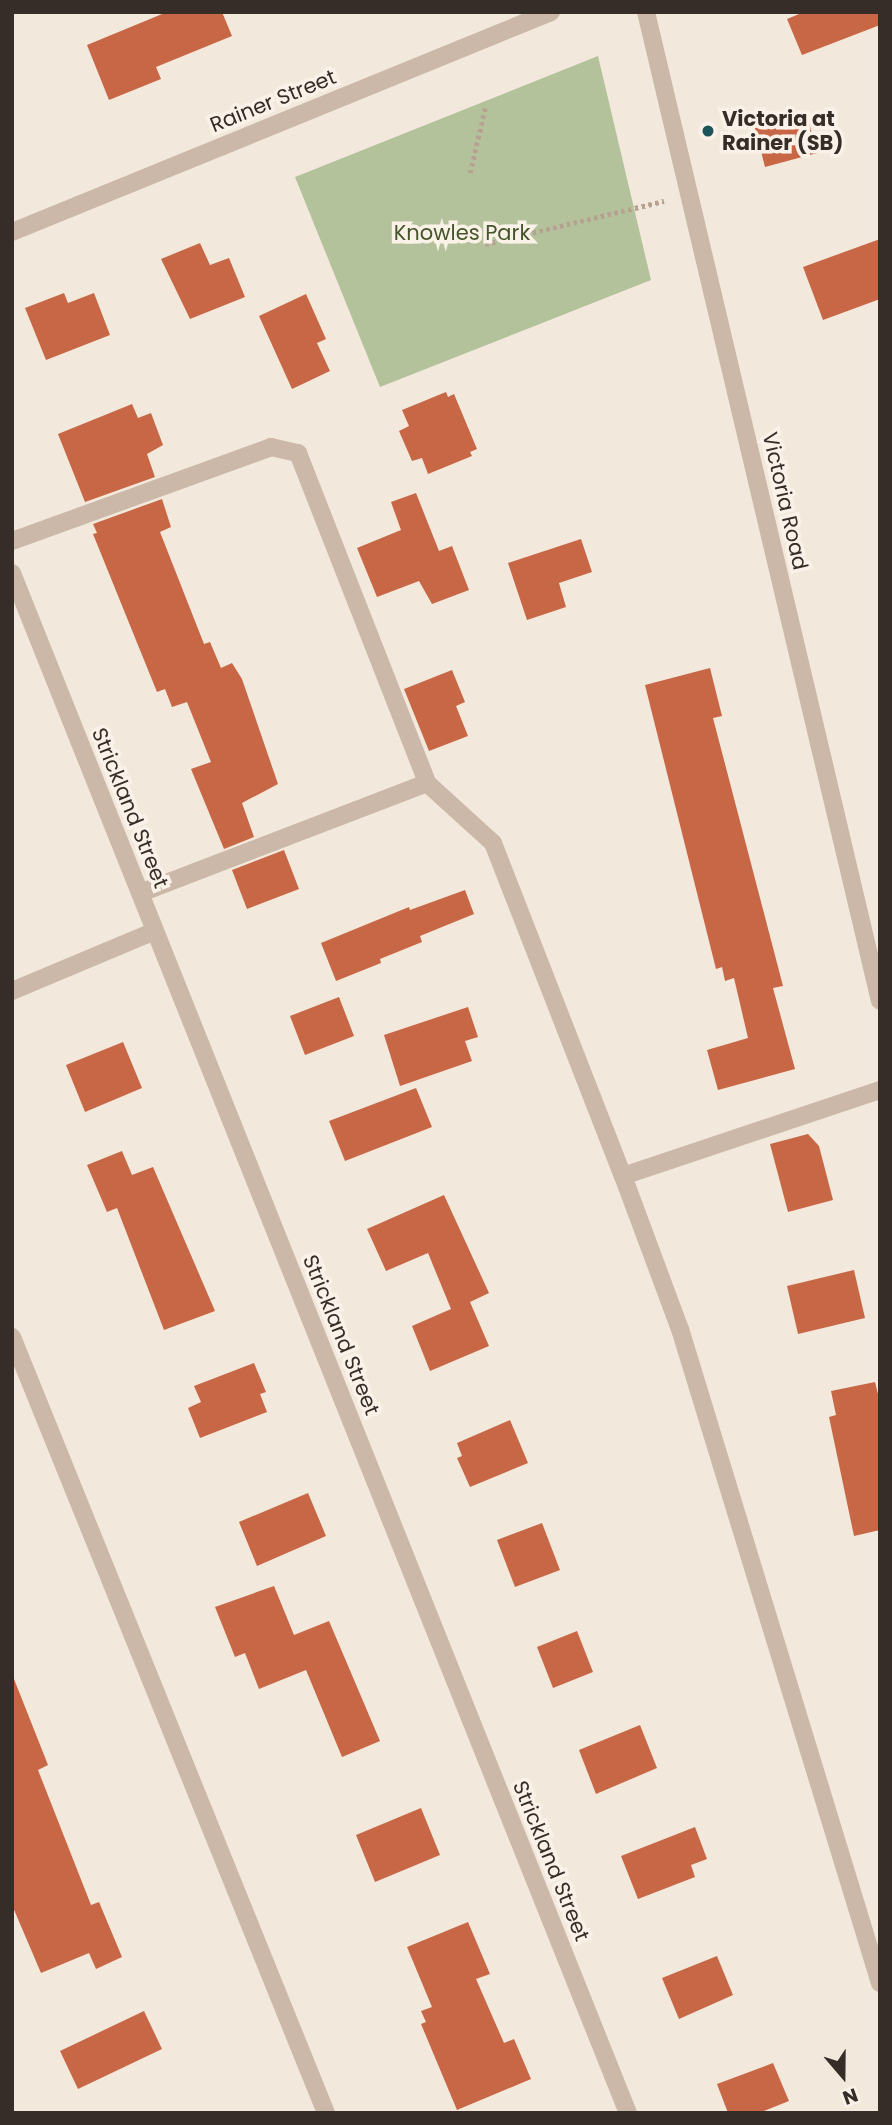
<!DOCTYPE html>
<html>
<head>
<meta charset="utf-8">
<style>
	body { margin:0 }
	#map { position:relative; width:892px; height:2125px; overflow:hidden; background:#f2e8dc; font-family:Poppins,sans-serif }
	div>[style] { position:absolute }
	.green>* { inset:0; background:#b4c29c }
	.building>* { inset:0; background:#c86745 }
	.path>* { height:4.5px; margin-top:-2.25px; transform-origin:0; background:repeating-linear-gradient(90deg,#b7a292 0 3.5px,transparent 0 7px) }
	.minor>* { height:18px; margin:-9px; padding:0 9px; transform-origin:9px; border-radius:9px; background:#cbb8a8 }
	.dots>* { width:19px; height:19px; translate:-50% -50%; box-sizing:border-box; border:4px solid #faf2e8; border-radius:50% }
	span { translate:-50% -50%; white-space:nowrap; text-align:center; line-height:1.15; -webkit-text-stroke:7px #faf2e8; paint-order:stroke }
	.street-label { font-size:21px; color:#372d28 }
	.poi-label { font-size:21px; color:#372d28; font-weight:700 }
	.left { translate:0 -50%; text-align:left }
	.park-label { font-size:21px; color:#46562b }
	.frame { position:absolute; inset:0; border:14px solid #372d28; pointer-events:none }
	.north { position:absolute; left:808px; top:2041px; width:70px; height:70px; -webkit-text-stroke:5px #faf2e8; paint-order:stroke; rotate:160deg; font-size:19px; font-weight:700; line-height:28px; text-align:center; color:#372d28 }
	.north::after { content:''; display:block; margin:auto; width:24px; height:32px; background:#372d28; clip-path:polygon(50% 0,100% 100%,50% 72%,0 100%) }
</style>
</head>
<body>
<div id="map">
	<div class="green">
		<div style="clip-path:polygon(598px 56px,651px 280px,380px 387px,295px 177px)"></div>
	</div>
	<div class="building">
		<div style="clip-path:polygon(167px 12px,222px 12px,232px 36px,156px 67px,161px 79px,109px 100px,87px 45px)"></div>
		<div style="clip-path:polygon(804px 12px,880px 12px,880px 25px,802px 55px,787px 19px)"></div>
		<div style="clip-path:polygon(807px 115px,817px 153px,765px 167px,755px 128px)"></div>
		<div style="clip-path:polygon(880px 239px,880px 299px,823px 320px,803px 267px)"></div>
		<div style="clip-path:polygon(200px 243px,210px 265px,229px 258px,245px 297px,190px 319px,161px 259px)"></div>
		<div style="clip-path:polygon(64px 293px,68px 303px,94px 293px,110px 335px,46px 360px,25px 308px)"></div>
		<div style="clip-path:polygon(306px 294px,326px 339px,317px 343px,330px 371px,292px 389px,259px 316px)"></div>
		<div style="clip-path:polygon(446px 392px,448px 397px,454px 394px,477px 449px,470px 452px,472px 456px,428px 474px,422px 458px,412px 461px,399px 431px,409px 426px,402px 410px)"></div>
		<div style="clip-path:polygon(132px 404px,138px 418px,151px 413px,163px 445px,147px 454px,155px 477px,85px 502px,58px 434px)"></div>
		<div style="clip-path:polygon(416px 493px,439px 551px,452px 546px,469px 590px,432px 604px,419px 581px,377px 597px,357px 548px,401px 530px,391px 502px)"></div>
		<div style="clip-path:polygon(162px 499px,171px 527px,160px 532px,204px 644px,210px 642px,221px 668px,232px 663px,242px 679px,278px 784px,242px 803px,254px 837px,224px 849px,191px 769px,211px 762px,187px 702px,172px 707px,165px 689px,157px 692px,93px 534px,97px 533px,93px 524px)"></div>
		<div style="clip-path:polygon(581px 539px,592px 572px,559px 583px,566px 607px,527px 620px,508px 563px)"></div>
		<div style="clip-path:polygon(710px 668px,722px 716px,713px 718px,783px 986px,773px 988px,795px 1069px,718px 1090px,707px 1050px,748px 1038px,734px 978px,725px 981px,722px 967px,716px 969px,645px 685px)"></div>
		<div style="clip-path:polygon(452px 670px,465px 702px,456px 706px,468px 736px,429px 751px,404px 689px)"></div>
		<div style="clip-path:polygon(284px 850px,299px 889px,247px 909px,232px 870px)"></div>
		<div style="clip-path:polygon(465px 890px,474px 914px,420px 936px,422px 942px,380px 959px,381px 963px,336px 981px,321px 943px,409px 907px,410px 910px)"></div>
		<div style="clip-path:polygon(339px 997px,354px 1036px,305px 1055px,290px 1016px)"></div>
		<div style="clip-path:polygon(468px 1007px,478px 1037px,465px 1041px,472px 1061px,400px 1086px,384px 1035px)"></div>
		<div style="clip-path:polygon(123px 1042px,142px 1088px,85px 1112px,66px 1065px)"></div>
		<div style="clip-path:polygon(416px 1088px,432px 1127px,345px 1161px,329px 1121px)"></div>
		<div style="clip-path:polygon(808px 1134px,819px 1146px,833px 1200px,788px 1212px,770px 1144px)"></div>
		<div style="clip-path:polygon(122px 1151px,132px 1175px,153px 1167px,215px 1311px,164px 1330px,117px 1208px,107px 1212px,87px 1165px)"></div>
		<div style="clip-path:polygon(444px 1195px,489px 1293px,470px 1302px,489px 1346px,430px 1371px,412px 1326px,451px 1309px,428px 1253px,386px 1271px,367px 1229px)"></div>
		<div style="clip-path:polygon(854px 1270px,865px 1318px,798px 1334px,787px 1286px)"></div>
		<div style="clip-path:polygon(254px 1363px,266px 1392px,260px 1394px,267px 1412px,200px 1438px,188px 1408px,201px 1402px,194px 1386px)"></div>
		<div style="clip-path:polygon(875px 1382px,880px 1402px,880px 1530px,854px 1536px,829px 1417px,836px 1415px,831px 1391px)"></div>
		<div style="clip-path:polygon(510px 1420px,528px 1463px,470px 1487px,457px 1458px,462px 1456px,457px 1443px)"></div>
		<div style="clip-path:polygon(308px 1493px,326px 1536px,257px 1566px,239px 1522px)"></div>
		<div style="clip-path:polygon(542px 1523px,560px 1570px,515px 1587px,497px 1540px)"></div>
		<div style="clip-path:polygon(274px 1586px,294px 1635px,329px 1621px,380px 1741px,342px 1757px,306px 1670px,259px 1689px,245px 1653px,235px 1657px,215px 1607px)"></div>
		<div style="clip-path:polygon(577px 1631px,593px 1672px,553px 1688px,537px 1647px)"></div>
		<div style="clip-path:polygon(14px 1679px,48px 1765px,38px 1770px,91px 1905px,99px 1902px,122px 1957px,96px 1969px,89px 1953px,41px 1973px,12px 1905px)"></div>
		<div style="clip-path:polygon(640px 1725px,657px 1768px,596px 1794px,579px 1750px)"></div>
		<div style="clip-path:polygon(421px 1808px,440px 1855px,375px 1882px,356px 1835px)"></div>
		<div style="clip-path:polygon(695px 1827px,707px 1859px,691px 1865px,695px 1877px,638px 1899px,621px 1856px)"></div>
		<div style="clip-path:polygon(468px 1922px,490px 1974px,476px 1979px,504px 2043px,514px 2039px,531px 2079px,457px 2110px,421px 2024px,426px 2022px,421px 2011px,432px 2007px,407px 1947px)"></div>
		<div style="clip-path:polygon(717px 1956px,733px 1995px,679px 2019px,662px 1978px)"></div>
		<div style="clip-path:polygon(144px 2011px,162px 2049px,78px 2089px,60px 2051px)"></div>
		<div style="clip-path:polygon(773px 2063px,789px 2101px,759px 2113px,728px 2113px,717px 2084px)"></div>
	</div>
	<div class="path">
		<div style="left:470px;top:173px;width:67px;rotate:-77deg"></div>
		<div style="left:485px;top:244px;width:184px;rotate:-13.5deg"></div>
	</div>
	<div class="minor">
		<div style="left:646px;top:12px;width:1016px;rotate:76.69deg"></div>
		<div style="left:12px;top:232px;width:582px;rotate:-22.2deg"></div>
		<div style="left:12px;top:541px;width:276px;rotate:-19.9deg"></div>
		<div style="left:271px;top:447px;width:28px;rotate:13deg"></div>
		<div style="left:298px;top:453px;width:354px;rotate:68.6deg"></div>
		<div style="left:427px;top:783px;width:307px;rotate:159deg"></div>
		<div style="left:12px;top:573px;width:1659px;rotate:68.2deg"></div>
		<div style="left:427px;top:783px;width:89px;rotate:42.3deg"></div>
		<div style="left:493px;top:843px;width:357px;rotate:68.7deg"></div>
		<div style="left:623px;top:1176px;width:163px;rotate:69.6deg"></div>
		<div style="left:680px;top:1329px;width:684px;rotate:73deg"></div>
		<div style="left:12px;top:991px;width:155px;rotate:-22.8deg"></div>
		<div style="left:623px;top:1176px;width:271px;rotate:-18.5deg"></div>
		<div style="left:12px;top:1337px;width:837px;rotate:67.97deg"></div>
	</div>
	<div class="dots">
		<div style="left:708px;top:131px;background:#1d545a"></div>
	</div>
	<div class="street-label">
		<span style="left:273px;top:101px;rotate:-22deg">Rainer Street</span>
		<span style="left:785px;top:501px;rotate:77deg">Victoria Road</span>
		<span style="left:130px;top:808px;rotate:68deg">Strickland Street</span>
		<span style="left:341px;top:1335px;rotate:68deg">Strickland Street</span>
		<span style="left:551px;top:1861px;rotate:68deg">Strickland Street</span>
	</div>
	<div class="poi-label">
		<span class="left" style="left:722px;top:131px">Victoria at<br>Rainer (SB)</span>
	</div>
	<div class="park-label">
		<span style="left:462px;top:233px">Knowles Park</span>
	</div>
	<div class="frame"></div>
	<div class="north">N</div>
</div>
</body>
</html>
